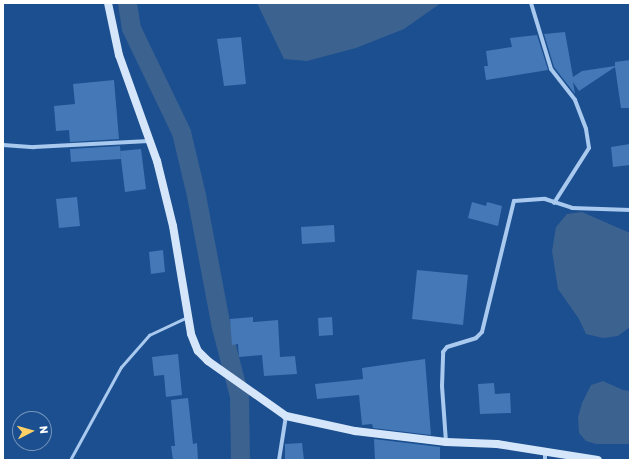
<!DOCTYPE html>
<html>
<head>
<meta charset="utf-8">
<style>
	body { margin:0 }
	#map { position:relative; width:633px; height:463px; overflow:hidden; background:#1b4f8f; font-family:Rubik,sans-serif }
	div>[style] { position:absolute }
	.water>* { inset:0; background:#3c6290 }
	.canal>* { height:19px; margin:-9.5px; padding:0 9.5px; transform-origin:9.5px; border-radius:9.5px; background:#3c6290 }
	.building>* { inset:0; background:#4478b7 }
	.service>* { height:3px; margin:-1.5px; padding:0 1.5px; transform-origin:1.5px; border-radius:1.5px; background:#a9c9ee }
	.minor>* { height:4px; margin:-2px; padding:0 2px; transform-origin:2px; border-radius:2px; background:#a9c9ee }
	.secondary>* { height:8px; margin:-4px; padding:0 4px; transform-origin:4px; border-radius:4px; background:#d6e6fa }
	span { translate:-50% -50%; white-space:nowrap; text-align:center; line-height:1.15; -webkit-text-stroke:4px #1b4f8f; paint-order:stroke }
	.frame { position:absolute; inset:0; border:4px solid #fff; pointer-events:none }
	.north { position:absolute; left:12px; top:411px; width:40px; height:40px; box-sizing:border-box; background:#1b4f8f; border:1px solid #7695bc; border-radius:50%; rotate:84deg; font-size:11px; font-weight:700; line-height:16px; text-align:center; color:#fff }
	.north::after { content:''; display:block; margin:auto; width:14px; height:18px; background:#ffd166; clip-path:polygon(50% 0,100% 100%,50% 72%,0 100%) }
</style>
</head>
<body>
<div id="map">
	<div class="water">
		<div style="clip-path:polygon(257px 3px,441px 3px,404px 29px,356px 48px,307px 61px,284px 59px)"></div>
		<div style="clip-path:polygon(582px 212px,630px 233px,630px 327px,618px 336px,603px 338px,586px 334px,579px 319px,558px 289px,552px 251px,556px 227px,567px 214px)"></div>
		<div style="clip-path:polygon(603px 381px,623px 390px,630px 391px,630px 444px,596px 444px,586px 441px,579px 433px,578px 417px,582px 403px,591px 385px)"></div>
	</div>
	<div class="canal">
		<div style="left:127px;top:3px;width:25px;rotate:81deg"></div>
		<div style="left:131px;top:28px;width:115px;rotate:64.3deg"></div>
		<div style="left:181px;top:132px;width:65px;rotate:76.6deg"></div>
		<div style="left:196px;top:195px;width:134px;rotate:79.3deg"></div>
		<div style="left:221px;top:327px;width:71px;rotate:75.4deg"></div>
		<div style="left:239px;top:396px;width:64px;rotate:89.1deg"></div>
	</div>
	<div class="building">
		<div style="clip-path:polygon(565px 32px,573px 77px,582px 71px,615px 66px,615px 62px,630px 60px,630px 108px,621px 108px,615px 67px,579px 91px,573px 82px,575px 94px,554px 67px,544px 34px)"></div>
		<div style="clip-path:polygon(537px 35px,548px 70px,486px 80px,484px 66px,488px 66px,486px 51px,512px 47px,510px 38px)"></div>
		<div style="clip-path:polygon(241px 37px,246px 84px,224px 86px,217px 39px)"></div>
		<div style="clip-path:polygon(114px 80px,119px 139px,70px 142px,69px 130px,56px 131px,54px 106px,75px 104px,73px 84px)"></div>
		<div style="clip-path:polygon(630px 144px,630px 165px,613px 167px,611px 147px)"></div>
		<div style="clip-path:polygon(120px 146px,121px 159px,71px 162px,70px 149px)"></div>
		<div style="clip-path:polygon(141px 149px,146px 189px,125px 192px,120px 151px)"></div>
		<div style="clip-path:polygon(77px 197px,80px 226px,59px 228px,56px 199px)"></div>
		<div style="clip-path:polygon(472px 202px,486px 206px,487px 202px,502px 206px,498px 226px,468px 218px)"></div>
		<div style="clip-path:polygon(334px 225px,335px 242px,302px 244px,301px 227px)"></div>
		<div style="clip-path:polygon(163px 250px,165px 272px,151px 274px,149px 252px)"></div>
		<div style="clip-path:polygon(417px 270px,468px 275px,463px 325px,412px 319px)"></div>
		<div style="clip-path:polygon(253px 317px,253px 322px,278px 320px,280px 357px,295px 356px,297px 374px,264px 376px,262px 355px,239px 357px,238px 344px,232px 345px,230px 319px)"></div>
		<div style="clip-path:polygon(332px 317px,333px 335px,319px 336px,318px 318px)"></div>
		<div style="clip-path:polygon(178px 354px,182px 395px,166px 397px,164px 375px,154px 376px,152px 357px)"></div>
		<div style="clip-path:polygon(425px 359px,431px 435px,373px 428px,372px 424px,362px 425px,359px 395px,317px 399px,315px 384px,363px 379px,362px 368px)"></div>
		<div style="clip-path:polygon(494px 383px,495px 394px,510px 393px,511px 413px,480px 414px,478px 384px)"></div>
		<div style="clip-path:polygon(188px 398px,193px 444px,197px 443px,198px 460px,173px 460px,171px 446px,175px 446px,171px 400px)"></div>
		<div style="clip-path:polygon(374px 439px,440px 447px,440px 460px,375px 460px)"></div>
		<div style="clip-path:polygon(302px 443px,304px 460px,285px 460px,285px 444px)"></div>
	</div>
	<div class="service">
		<div style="left:70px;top:460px;width:106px;rotate:-61.3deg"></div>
		<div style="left:121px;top:367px;width:43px;rotate:-48.8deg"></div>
		<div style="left:149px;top:335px;width:42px;rotate:-25.3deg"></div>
	</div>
	<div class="minor">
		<div style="left:531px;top:3px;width:69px;rotate:73.1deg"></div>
		<div style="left:551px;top:69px;width:39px;rotate:52deg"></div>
		<div style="left:575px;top:100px;width:31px;rotate:69deg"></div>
		<div style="left:586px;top:129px;width:19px;rotate:81deg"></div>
		<div style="left:589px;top:148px;width:65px;rotate:122.5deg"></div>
		<div style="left:3px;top:145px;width:31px;rotate:4deg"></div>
		<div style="left:34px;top:147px;width:115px;rotate:-3deg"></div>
		<div style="left:446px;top:442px;width:56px;rotate:-94.1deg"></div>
		<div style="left:442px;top:386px;width:34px;rotate:-88deg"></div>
		<div style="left:443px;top:352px;width:6px;rotate:-51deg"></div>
		<div style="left:447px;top:347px;width:30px;rotate:-17deg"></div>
		<div style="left:476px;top:338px;width:8px;rotate:-45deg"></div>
		<div style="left:482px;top:332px;width:135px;rotate:-76.3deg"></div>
		<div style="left:514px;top:201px;width:31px;rotate:-4deg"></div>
		<div style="left:545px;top:199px;width:28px;rotate:18deg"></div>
		<div style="left:572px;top:208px;width:58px;rotate:2deg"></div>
		<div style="left:279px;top:460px;width:45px;rotate:-81deg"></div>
		<div style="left:545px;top:460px;width:8px;rotate:-90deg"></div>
	</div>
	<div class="secondary">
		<div style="left:108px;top:3px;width:53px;rotate:78.1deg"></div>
		<div style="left:119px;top:55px;width:113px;rotate:70.3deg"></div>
		<div style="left:157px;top:161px;width:67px;rotate:76.2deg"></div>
		<div style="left:173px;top:226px;width:109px;rotate:80.5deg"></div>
		<div style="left:191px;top:334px;width:18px;rotate:68deg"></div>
		<div style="left:198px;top:351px;width:14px;rotate:45deg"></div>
		<div style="left:208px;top:361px;width:95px;rotate:35.2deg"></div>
		<div style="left:286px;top:416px;width:71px;rotate:12.3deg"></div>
		<div style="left:355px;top:431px;width:92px;rotate:6.9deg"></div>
		<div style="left:446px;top:442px;width:51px;rotate:2.2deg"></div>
		<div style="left:497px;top:444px;width:102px;rotate:9deg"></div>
	</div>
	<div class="frame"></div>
	<div class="north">N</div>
</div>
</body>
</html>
